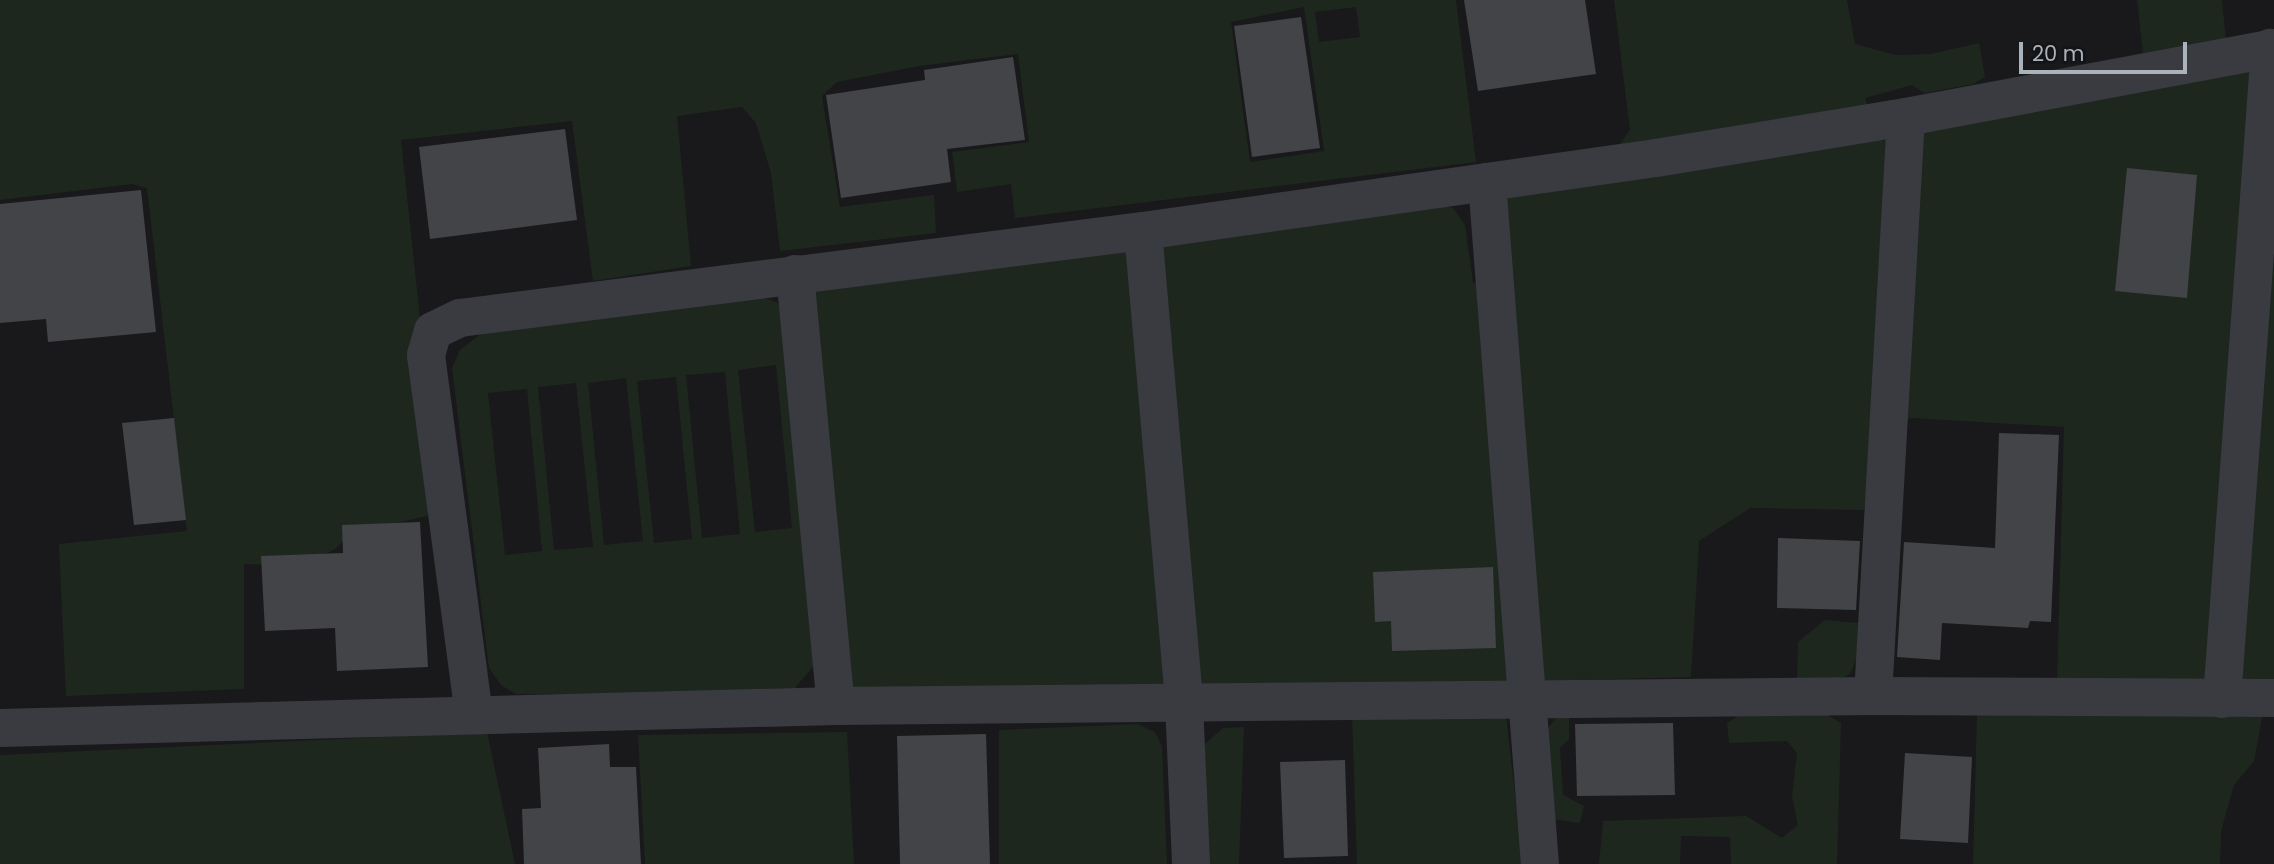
<!DOCTYPE html>
<html>
<head>
<meta charset="utf-8">
<style>
	body { margin:0 }
	#map { position:relative; width:2274px; height:864px; overflow:hidden; background:#19191b; font-family:Poppins,sans-serif }
	div>[style] { position:absolute }
	.green>* { inset:0; background:#1e271e }
	.building>* { inset:0; background:#424448 }
	.minor>* { height:38px; margin:-19px; padding:0 19px; transform-origin:19px; border-radius:19px; background:#393b41 }
	span { translate:-50% -50%; white-space:nowrap; text-align:center; line-height:1.15; -webkit-text-stroke:5px #141416; paint-order:stroke }
	.scale { position:absolute; left:2019px; top:42px; width:168px; height:32px; box-sizing:border-box; border:4px solid #aab2bc; border-top:0; padding-left:9px; font-size:21px; line-height:24px; white-space:nowrap; color:#aab2bc; -webkit-text-stroke:5px #141416; paint-order:stroke }
</style>
</head>
<body>
<div id="map">
	<div class="green">
		<div style="clip-path:polygon(evenodd,0 0,1456px 0,1476px 162px,1015px 218px,1011px 184px,957px 192px,952px 152px,1029px 142px,1018px 54px,919px 66px,837px 82px,822px 96px,840px 207px,934px 195px,936px 233px,780px 251px,771px 173px,756px 123px,742px 107px,677px 116px,691px 266px,593px 281px,572px 121px,401px 140px,438px 488px,427px 516px,352px 533px,335px 549px,302px 566px,244px 564px,244px 689px,66px 696px,59px 544px,187px 531px,147px 188px,132px 184px,0 200px,0 0,1304px 7px,1324px 151px,1250px 162px,1231px 22px,1304px 7px,0 0,1356px 7px,1360px 37px,1319px 42px,1315px 12px,1356px 7px)"></div>
		<div style="clip-path:polygon(1614px 0,1847px 0,1855px 44px,1896px 55px,1931px 54px,1979px 43px,1985px 77px,1973px 84px,1924px 93px,1912px 85px,1865px 98px,1882px 141px,1965px 118px,2274px 57px,2274px 680px,2057px 684px,2064px 427px,1911px 418px,1877px 430px,1864px 510px,1750px 508px,1699px 541px,1691px 677px,845px 698px,806px 285px,1433px 203px,1453px 208px,1465px 225px,1473px 283px,1489px 279px,1480px 200px,1618px 147px,1630px 130px)"></div>
		<div style="clip-path:polygon(2137px 0,2222px 0,2226px 41px,2143px 53px)"></div>
		<div style="clip-path:polygon(evenodd,757px 295px,778px 303px,788px 325px,821px 657px,794px 689px,776px 693px,516px 694px,501px 685px,489px 668px,452px 368px,460px 350px,482px 333px,757px 295px,776px 365px,792px 528px,755px 532px,738px 370px,776px 365px,757px 295px,725px 372px,740px 534px,702px 538px,686px 375px,725px 372px,757px 295px,676px 377px,692px 539px,654px 543px,637px 381px,676px 377px,757px 295px,626px 378px,643px 541px,604px 545px,588px 383px,626px 378px,757px 295px,576px 383px,593px 547px,554px 550px,538px 387px,576px 383px,757px 295px,527px 389px,542px 551px,505px 555px,488px 393px,527px 389px)"></div>
		<div style="clip-path:polygon(1825px 620px,1859px 623px,1859px 654px,1850px 674px,1836px 681px,1797px 682px,1798px 642px)"></div>
		<div style="clip-path:polygon(1822px 712px,1841px 723px,1837px 864px,1731px 864px,1730px 837px,1681px 836px,1680px 864px,1599px 864px,1603px 821px,1746px 816px,1782px 838px,1798px 825px,1792px 796px,1797px 753px,1787px 741px,1729px 743px,1727px 723px,1744px 713px)"></div>
		<div style="clip-path:polygon(2263px 712px,2254px 761px,2234px 785px,2221px 831px,2220px 864px,1973px 864px,1977px 715px)"></div>
		<div style="clip-path:polygon(1352px 713px,1506px 716px,1523px 864px,1357px 864px)"></div>
		<div style="clip-path:polygon(1557px 717px,1569px 717px,1569px 739px,1560px 748px,1563px 795px,1584px 806px,1580px 823px,1553px 819px,1547px 729px)"></div>
		<div style="clip-path:polygon(1138px 724px,1155px 732px,1162px 747px,1167px 864px,999px 864px,999px 730px)"></div>
		<div style="clip-path:polygon(1244px 727px,1239px 864px,1199px 864px,1197px 751px,1223px 728px)"></div>
		<div style="clip-path:polygon(487px 732px,515px 864px,0 864px,0 755px)"></div>
		<div style="clip-path:polygon(847px 732px,854px 864px,645px 864px,638px 735px)"></div>
	</div>
	<div class="building">
		<div style="clip-path:polygon(1464px 0,1585px 0,1596px 74px,1478px 91px)"></div>
		<div style="clip-path:polygon(1301px 17px,1320px 148px,1252px 157px,1234px 26px)"></div>
		<div style="clip-path:polygon(1013px 57px,1025px 140px,947px 149px,951px 182px,841px 198px,826px 95px,925px 80px,924px 70px)"></div>
		<div style="clip-path:polygon(565px 129px,577px 220px,430px 239px,419px 147px)"></div>
		<div style="clip-path:polygon(2127px 168px,2197px 175px,2187px 298px,2115px 291px)"></div>
		<div style="clip-path:polygon(141px 190px,156px 332px,48px 342px,46px 319px,0 323px,0 204px)"></div>
		<div style="clip-path:polygon(174px 418px,186px 520px,134px 525px,122px 423px)"></div>
		<div style="clip-path:polygon(1999px 433px,2059px 435px,2051px 622px,2030px 621px,2028px 628px,1942px 623px,1940px 660px,1897px 657px,1904px 542px,1995px 548px)"></div>
		<div style="clip-path:polygon(420px 522px,428px 667px,337px 671px,335px 628px,265px 631px,261px 556px,343px 553px,342px 525px)"></div>
		<div style="clip-path:polygon(1778px 538px,1860px 541px,1856px 610px,1777px 608px)"></div>
		<div style="clip-path:polygon(1493px 567px,1496px 648px,1392px 651px,1391px 621px,1375px 622px,1373px 572px)"></div>
		<div style="clip-path:polygon(1673px 723px,1675px 795px,1577px 796px,1575px 724px)"></div>
		<div style="clip-path:polygon(986px 734px,990px 864px,900px 864px,897px 736px)"></div>
		<div style="clip-path:polygon(609px 744px,610px 767px,636px 767px,641px 864px,524px 864px,522px 809px,541px 808px,538px 748px)"></div>
		<div style="clip-path:polygon(1905px 753px,1972px 757px,1968px 843px,1900px 839px)"></div>
		<div style="clip-path:polygon(1345px 760px,1348px 856px,1284px 858px,1280px 762px)"></div>
	</div>
	<div class="minor">
		<div style="left:1487px;top:182px;width:684px;rotate:85.56deg"></div>
		<div style="left:1143px;top:231px;width:474px;rotate:85deg"></div>
		<div style="left:1184px;top:703px;width:161px;rotate:87.5deg"></div>
		<div style="left:795px;top:274px;width:434px;rotate:84.6deg"></div>
		<div style="left:1873px;top:696px;width:580px;rotate:-86.74deg"></div>
		<div style="left:2222px;top:699px;width:653px;rotate:-85.78deg"></div>
		<div style="left:474px;top:715px;width:363px;rotate:-97.6deg"></div>
		<div style="left:426px;top:355px;width:25px;rotate:-74deg"></div>
		<div style="left:433px;top:331px;width:30px;rotate:-26deg"></div>
		<div style="left:460px;top:318px;width:689px;rotate:-7.26deg"></div>
		<div style="left:1143px;top:231px;width:518px;rotate:-8.1deg"></div>
		<div style="left:1656px;top:158px;width:253px;rotate:-9.3deg"></div>
		<div style="left:1906px;top:117px;width:374px;rotate:-10.6deg"></div>
		<div style="left:0;top:728px;width:836px;rotate:-1.51deg"></div>
		<div style="left:836px;top:706px;width:1037px;rotate:-0.55deg"></div>
		<div style="left:1873px;top:696px;width:401px;rotate:0.3deg"></div>
	</div>
	<div class="scale">20 m</div>
</div>
</body>
</html>
